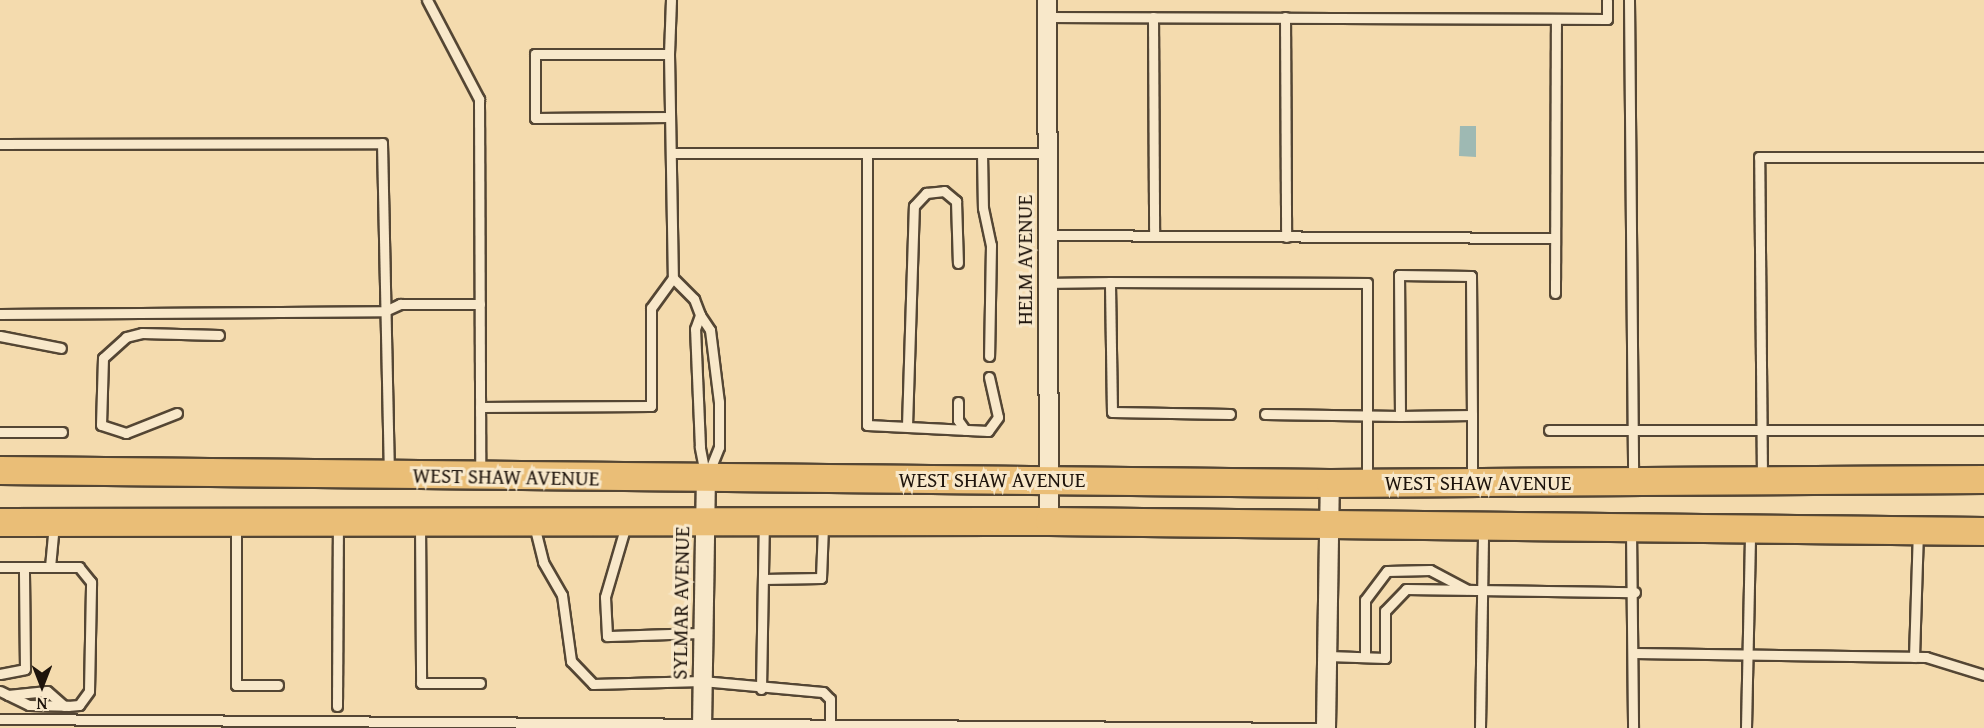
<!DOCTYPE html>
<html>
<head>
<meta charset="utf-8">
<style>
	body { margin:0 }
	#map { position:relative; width:1984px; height:728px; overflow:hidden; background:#f4dbae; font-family:"Gentium Book Plus",serif }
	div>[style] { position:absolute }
	.water>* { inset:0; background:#9eb9b3 }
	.roads { filter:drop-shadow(2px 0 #544634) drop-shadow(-2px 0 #544634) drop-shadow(0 2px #544634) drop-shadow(0 -2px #544634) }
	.service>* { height:9px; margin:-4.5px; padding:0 4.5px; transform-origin:4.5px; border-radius:4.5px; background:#f8e8ca }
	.minor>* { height:18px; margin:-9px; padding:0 9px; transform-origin:9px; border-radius:9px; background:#f8e8ca }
	.primary>* { height:27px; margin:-13.5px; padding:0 13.5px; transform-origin:13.5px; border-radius:13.5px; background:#eabe77 }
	span { translate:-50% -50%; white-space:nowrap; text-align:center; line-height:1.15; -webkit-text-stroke:6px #f8e8ca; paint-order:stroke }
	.street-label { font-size:21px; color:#1e140c }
	.north { position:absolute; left:12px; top:656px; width:60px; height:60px; -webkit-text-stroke:4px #f8e8ca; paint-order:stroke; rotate:180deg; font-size:16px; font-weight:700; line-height:24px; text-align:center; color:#1e140c }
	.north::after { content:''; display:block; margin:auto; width:21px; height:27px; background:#1e140c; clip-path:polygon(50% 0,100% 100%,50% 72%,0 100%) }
</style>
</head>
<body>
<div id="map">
	<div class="water">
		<div style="clip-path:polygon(1460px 126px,1476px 126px,1476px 157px,1459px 156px)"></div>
	</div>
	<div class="roads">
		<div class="service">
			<div style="left:427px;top:0;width:112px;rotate:62.3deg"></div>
			<div style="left:479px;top:99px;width:373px;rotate:89.8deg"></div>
			<div style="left:1629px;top:0;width:478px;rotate:89.5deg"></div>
			<div style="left:1047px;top:17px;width:560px;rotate:0.2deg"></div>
			<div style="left:1607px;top:19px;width:19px;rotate:-90deg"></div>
			<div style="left:1153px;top:17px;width:219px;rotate:89.7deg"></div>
			<div style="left:1285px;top:17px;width:220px;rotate:89.7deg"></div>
			<div style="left:669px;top:54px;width:54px;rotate:-87.9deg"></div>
			<div style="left:670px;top:117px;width:135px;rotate:179.6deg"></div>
			<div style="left:535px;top:118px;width:64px;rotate:-90deg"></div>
			<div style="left:535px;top:54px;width:134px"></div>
			<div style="left:669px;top:54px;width:224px;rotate:89deg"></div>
			<div style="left:673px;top:278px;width:30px;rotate:45deg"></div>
			<div style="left:694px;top:299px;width:17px;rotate:69deg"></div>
			<div style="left:0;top:144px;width:382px;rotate:-0.1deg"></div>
			<div style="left:382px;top:143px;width:329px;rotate:88.8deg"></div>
			<div style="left:671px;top:153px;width:376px"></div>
			<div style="left:867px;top:153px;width:272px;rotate:90deg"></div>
			<div style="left:867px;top:425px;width:121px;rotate:2.8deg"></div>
			<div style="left:988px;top:431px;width:17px;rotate:-54deg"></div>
			<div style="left:998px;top:417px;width:41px;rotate:-102.7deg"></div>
			<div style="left:982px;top:153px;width:55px;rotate:89deg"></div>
			<div style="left:983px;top:208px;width:38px;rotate:78deg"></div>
			<div style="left:991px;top:245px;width:111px;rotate:91deg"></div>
			<div style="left:1047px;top:235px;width:508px;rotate:0.34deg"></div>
			<div style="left:1048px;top:283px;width:62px;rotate:-0.9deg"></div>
			<div style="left:1555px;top:293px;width:274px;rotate:-89.8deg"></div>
			<div style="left:0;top:314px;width:385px;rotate:-0.4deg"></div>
			<div style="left:385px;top:311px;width:17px;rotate:-25deg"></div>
			<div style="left:400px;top:304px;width:80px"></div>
			<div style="left:700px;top:315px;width:18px;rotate:56deg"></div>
			<div style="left:710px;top:330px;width:73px;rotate:82.9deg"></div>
			<div style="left:719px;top:402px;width:45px;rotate:90deg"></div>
			<div style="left:719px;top:447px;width:35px;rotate:112deg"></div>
			<div style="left:706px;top:479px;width:33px;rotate:-101deg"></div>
			<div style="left:700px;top:447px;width:118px;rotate:-92.4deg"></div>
			<div style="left:695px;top:329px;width:15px;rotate:-70deg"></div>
			<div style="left:0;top:336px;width:62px;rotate:11.1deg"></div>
			<div style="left:958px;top:402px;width:18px;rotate:90deg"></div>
			<div style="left:958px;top:420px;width:12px;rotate:55deg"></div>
			<div style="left:480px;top:407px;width:171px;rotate:-0.3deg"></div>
			<div style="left:651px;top:406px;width:98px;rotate:-90deg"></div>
			<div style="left:651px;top:308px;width:37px;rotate:-54deg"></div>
			<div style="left:177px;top:413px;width:55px;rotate:158.6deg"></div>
			<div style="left:126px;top:433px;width:26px;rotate:-162deg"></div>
			<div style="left:101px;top:425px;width:67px;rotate:-88.3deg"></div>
			<div style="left:103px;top:358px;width:31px;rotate:-42deg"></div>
			<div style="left:126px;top:337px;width:16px;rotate:-14deg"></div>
			<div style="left:142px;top:333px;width:77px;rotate:1.5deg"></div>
			<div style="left:1230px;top:414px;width:118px;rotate:-179deg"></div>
			<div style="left:1112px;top:412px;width:130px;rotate:-90.9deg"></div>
			<div style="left:1110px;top:282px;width:257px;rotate:0.2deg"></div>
			<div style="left:1367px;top:283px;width:197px;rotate:90deg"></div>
			<div style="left:1265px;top:414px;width:135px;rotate:0.8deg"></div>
			<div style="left:1472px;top:415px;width:72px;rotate:179.2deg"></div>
			<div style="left:1400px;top:416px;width:141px;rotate:-90.4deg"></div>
			<div style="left:1399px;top:275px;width:72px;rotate:0.8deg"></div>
			<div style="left:1471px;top:276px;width:139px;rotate:89.6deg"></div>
			<div style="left:1472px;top:415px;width:66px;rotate:90deg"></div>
			<div style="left:907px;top:426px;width:220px;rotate:-88.2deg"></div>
			<div style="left:914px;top:206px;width:18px;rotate:-47deg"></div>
			<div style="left:926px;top:193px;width:18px;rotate:-6deg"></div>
			<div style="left:944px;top:191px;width:16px;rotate:40deg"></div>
			<div style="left:956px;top:201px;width:62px;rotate:88.2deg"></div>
			<div style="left:1549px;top:430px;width:435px"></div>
			<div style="left:0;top:432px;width:62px"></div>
			<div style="left:1762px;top:478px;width:321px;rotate:-90.5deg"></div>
			<div style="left:1759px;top:157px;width:225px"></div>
			<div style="left:420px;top:523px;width:160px;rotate:89.6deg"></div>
			<div style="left:421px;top:683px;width:59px"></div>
			<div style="left:236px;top:525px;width:160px;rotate:90deg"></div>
			<div style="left:236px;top:685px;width:42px"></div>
			<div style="left:534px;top:525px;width:38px;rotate:76deg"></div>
			<div style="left:543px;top:562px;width:38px;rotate:60deg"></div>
			<div style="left:562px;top:595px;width:67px;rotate:82.2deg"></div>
			<div style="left:571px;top:661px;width:32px;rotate:46deg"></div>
			<div style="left:593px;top:684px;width:109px;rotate:-1.6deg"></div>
			<div style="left:702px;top:681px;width:121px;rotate:5.2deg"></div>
			<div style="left:823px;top:692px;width:10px;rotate:45deg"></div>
			<div style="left:830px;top:699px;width:23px;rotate:90deg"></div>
			<div style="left:626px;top:525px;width:75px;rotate:106.3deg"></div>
			<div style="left:605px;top:597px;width:39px;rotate:87deg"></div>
			<div style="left:607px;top:636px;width:96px;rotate:-1.8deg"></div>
			<div style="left:1631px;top:530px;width:198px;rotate:89.4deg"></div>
			<div style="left:0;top:567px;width:50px"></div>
			<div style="left:50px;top:567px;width:43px;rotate:-84.7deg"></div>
			<div style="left:763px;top:579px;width:58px;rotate:-1deg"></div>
			<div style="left:821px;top:578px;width:53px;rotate:-87.8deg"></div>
			<div style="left:1634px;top:653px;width:292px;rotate:0.8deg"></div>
			<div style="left:1926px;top:657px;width:61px;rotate:17.2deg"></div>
			<div style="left:1328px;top:656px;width:57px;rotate:2deg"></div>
			<div style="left:1385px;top:658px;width:47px;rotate:-90deg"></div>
			<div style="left:1385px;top:611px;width:30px;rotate:-46deg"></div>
			<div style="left:1406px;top:589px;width:229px;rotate:0.8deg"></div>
			<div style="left:1365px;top:657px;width:57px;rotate:-90deg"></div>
			<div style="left:1365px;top:600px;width:36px;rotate:-53deg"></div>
			<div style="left:1387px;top:571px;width:43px;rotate:-1.3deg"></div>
			<div style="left:1430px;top:570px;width:41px;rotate:27.8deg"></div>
			<div style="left:1914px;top:657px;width:124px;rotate:-88.2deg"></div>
			<div style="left:0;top:674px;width:25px;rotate:-11deg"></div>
			<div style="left:25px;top:669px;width:102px;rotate:-90.6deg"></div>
			<div style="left:761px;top:689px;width:166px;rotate:-89deg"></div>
			<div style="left:0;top:691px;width:32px;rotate:26deg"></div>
			<div style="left:29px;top:705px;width:39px;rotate:1deg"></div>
			<div style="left:68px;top:706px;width:11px;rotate:-5deg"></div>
			<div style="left:79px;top:705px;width:17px;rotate:-54deg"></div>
			<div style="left:89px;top:691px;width:109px;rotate:-88.9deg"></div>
			<div style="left:91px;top:582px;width:19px;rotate:-129deg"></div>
			<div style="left:79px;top:567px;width:29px;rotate:180deg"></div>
			<div style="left:8px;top:695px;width:39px;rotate:-6deg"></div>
			<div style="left:47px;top:691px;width:23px;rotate:41deg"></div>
			<div style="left:337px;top:706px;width:182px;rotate:-89.7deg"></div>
			<div style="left:0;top:719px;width:1326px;rotate:0.39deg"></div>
			<div style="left:1480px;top:728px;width:199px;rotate:-89.1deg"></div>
			<div style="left:1746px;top:728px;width:198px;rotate:-88.8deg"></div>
		</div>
		<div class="minor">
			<div style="left:1047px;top:0;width:521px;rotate:89.78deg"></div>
			<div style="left:702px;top:728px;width:249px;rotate:-89.1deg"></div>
			<div style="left:1326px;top:728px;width:245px;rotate:-89.1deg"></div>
		</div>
		<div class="primary">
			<div style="left:0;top:470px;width:1330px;rotate:0.56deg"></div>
			<div style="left:1330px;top:483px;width:654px;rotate:-0.35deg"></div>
			<div style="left:0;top:522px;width:1049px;rotate:-0.05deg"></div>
			<div style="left:1049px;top:521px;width:935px;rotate:0.61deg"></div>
		</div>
	</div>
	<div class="street-label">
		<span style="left:1025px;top:260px;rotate:-90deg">HELM AVENUE</span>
		<span style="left:506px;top:477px;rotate:1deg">WEST SHAW AVENUE</span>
		<span style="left:992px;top:480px">WEST SHAW AVENUE</span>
		<span style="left:1478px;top:483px">WEST SHAW AVENUE</span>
		<span style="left:681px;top:603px;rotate:-89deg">SYLMAR AVENUE</span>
	</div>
	<div class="north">N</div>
</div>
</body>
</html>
